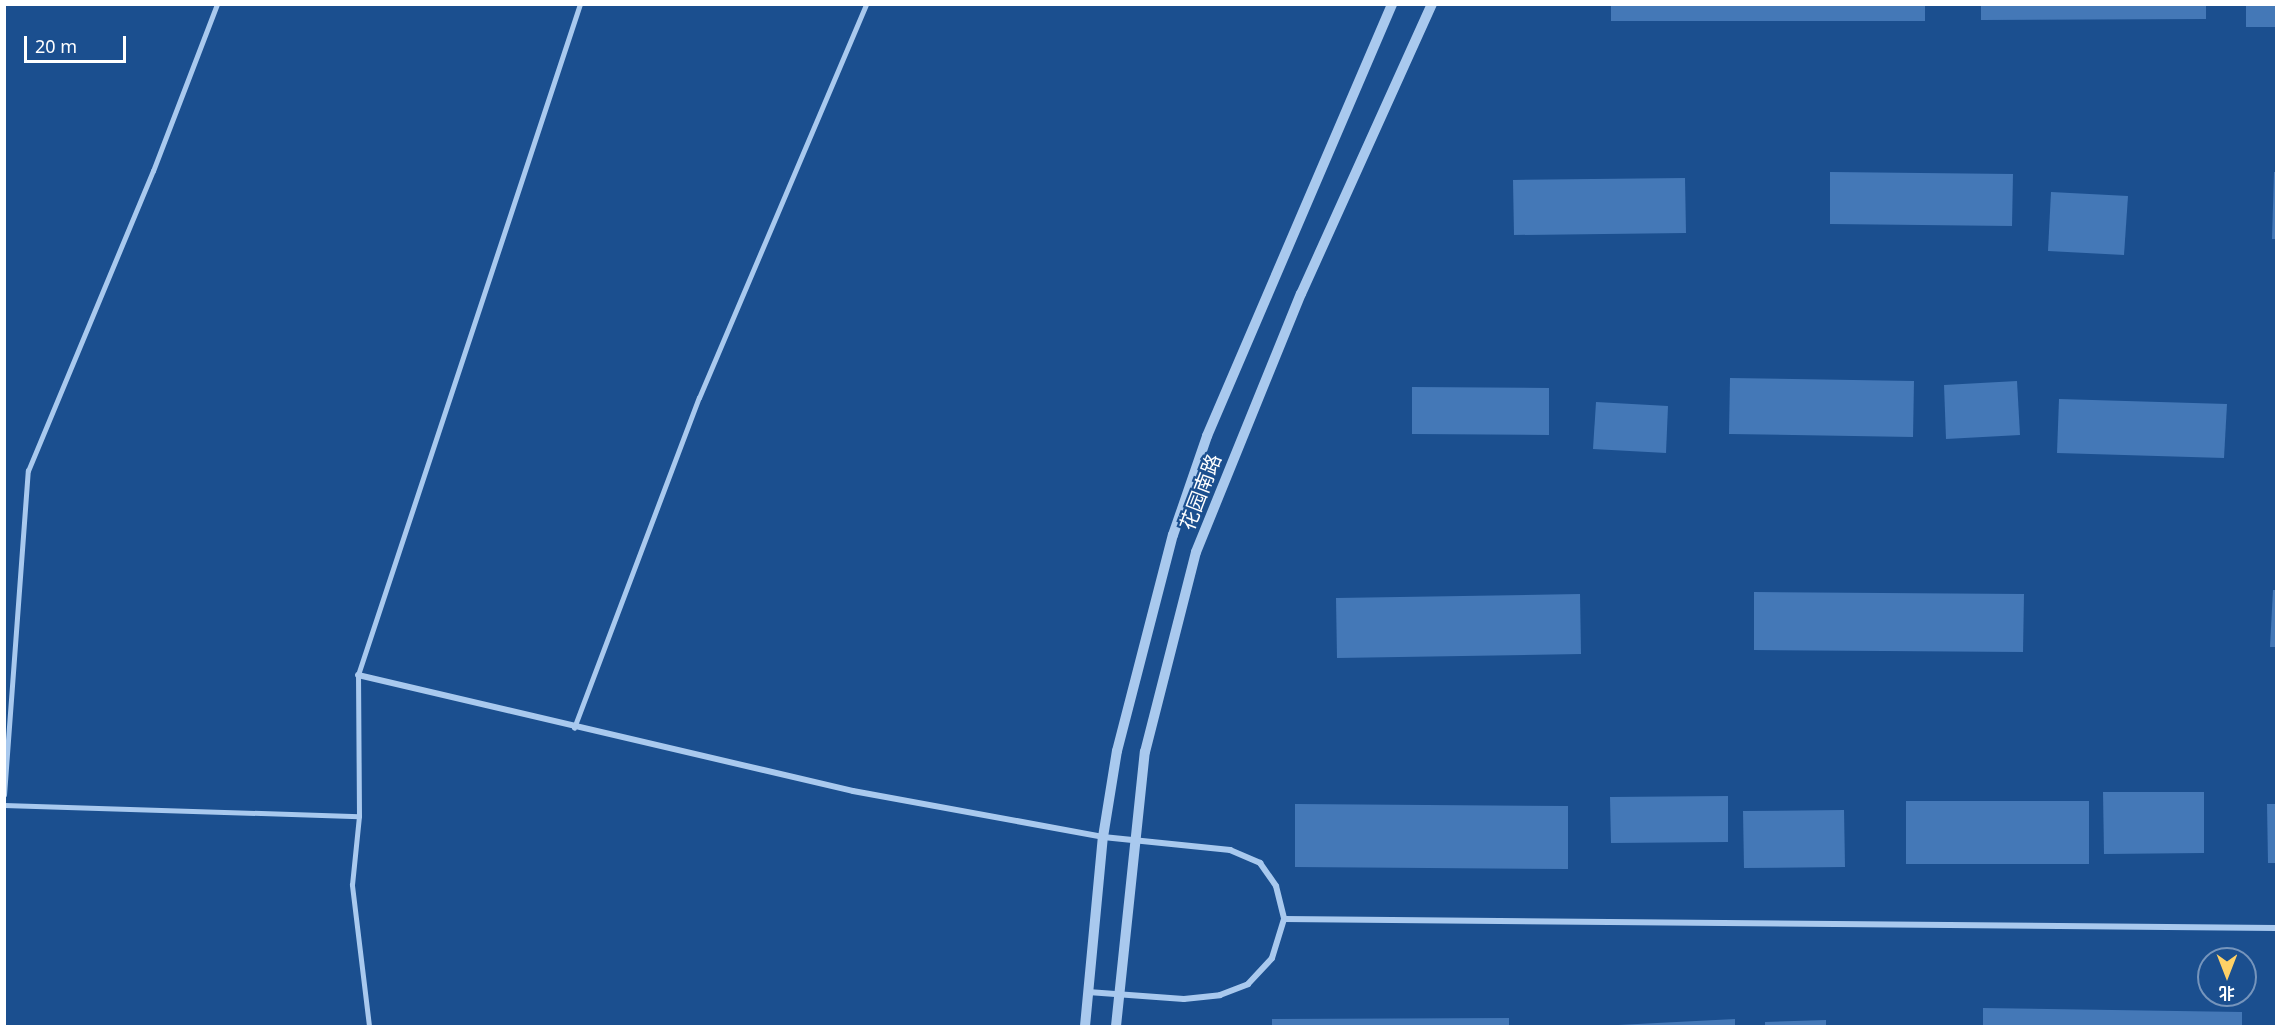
<!DOCTYPE html>
<html>
<head>
<meta charset="utf-8">
<style>
	body { margin:0 }
	#map { position:relative; width:2281px; height:1031px; overflow:hidden; background:#1b4f8f; font-family:"Noto Sans","Noto Sans SC",sans-serif }
	div>[style] { position:absolute }
	.building>* { inset:0; background:#4478b7 }
	.service>* { height:4.5px; margin:-2.25px; padding:0 2.25px; transform-origin:2.25px; border-radius:2.25px; background:#a9c9ee }
	.minor>* { height:6px; margin:-3px; padding:0 3px; transform-origin:3px; border-radius:3px; background:#a9c9ee }
	.tertiary>* { height:10px; margin:-5px; padding:0 5px; transform-origin:5px; border-radius:5px; background:#a9c9ee }
	span { translate:-50% -50%; white-space:nowrap; text-align:center; line-height:1.15; -webkit-text-stroke:4.5px #1b4f8f; paint-order:stroke }
	.street-label { font-size:20px; color:#fff }
	.frame { position:absolute; inset:0; border:6px solid #fff; pointer-events:none }
	.north { position:absolute; left:2197px; top:947px; width:60px; height:60px; box-sizing:border-box; background:#1b4f8f; border:2px solid #7695bc; border-radius:50%; rotate:180deg; font-size:16px; font-weight:700; line-height:24px; text-align:center; color:#fff }
	.north::after { content:''; display:block; margin:auto; width:21px; height:27px; background:#ffd166; clip-path:polygon(50% 0,100% 100%,50% 72%,0 100%) }
	.scale { position:absolute; left:24px; top:36px; width:102px; height:27px; box-sizing:border-box; border:3px solid #fff; border-top:0; padding-left:8px; font-size:18px; line-height:21px; white-space:nowrap; color:#fff; -webkit-text-stroke:4px #1b4f8f; paint-order:stroke }
</style>
</head>
<body>
<div id="map">
	<div class="building">
		<div style="clip-path:polygon(1981px 4px,2206px 4px,2206px 19px,1981px 20px)"></div>
		<div style="clip-path:polygon(2246px 4px,2276px 4px,2276px 27px,2246px 27px)"></div>
		<div style="clip-path:polygon(1611px 5px,1925px 5px,1925px 21px,1611px 21px)"></div>
		<div style="clip-path:polygon(1830px 172px,2013px 174px,2012px 226px,1830px 224px)"></div>
		<div style="clip-path:polygon(2274px 172px,2276px 172px,2276px 239px,2272px 239px)"></div>
		<div style="clip-path:polygon(1685px 178px,1686px 233px,1514px 235px,1513px 180px)"></div>
		<div style="clip-path:polygon(2051px 192px,2128px 196px,2124px 255px,2048px 251px)"></div>
		<div style="clip-path:polygon(1730px 378px,1914px 381px,1913px 437px,1729px 434px)"></div>
		<div style="clip-path:polygon(2017px 381px,2020px 435px,1946px 439px,1944px 385px)"></div>
		<div style="clip-path:polygon(1412px 387px,1549px 388px,1549px 435px,1412px 434px)"></div>
		<div style="clip-path:polygon(2059px 399px,2227px 404px,2224px 458px,2057px 453px)"></div>
		<div style="clip-path:polygon(1596px 402px,1668px 406px,1666px 453px,1593px 449px)"></div>
		<div style="clip-path:polygon(2273px 590px,2276px 590px,2276px 647px,2270px 647px)"></div>
		<div style="clip-path:polygon(1754px 592px,2024px 594px,2023px 652px,1754px 650px)"></div>
		<div style="clip-path:polygon(1580px 594px,1581px 654px,1337px 658px,1336px 598px)"></div>
		<div style="clip-path:polygon(2103px 792px,2204px 792px,2204px 853px,2104px 854px)"></div>
		<div style="clip-path:polygon(1728px 796px,1728px 842px,1611px 843px,1610px 797px)"></div>
		<div style="clip-path:polygon(1906px 801px,2089px 801px,2089px 864px,1906px 864px)"></div>
		<div style="clip-path:polygon(1295px 804px,1568px 806px,1568px 869px,1295px 867px)"></div>
		<div style="clip-path:polygon(2267px 804px,2276px 804px,2276px 863px,2268px 863px)"></div>
		<div style="clip-path:polygon(1844px 810px,1845px 867px,1744px 868px,1743px 811px)"></div>
		<div style="clip-path:polygon(1983px 1008px,2242px 1012px,2242px 1026px,1983px 1026px)"></div>
		<div style="clip-path:polygon(1509px 1018px,1509px 1026px,1272px 1026px,1272px 1019px)"></div>
		<div style="clip-path:polygon(1735px 1019px,1735px 1026px,1618px 1026px,1618px 1025px)"></div>
		<div style="clip-path:polygon(1826px 1020px,1826px 1026px,1765px 1026px,1765px 1022px)"></div>
	</div>
	<div class="service">
		<div style="left:574px;top:728px;width:353px;rotate:-69.3deg"></div>
		<div style="left:699px;top:398px;width:428px;rotate:-67deg"></div>
		<div style="left:4px;top:795px;width:325px;rotate:-85.8deg"></div>
		<div style="left:28px;top:471px;width:325px;rotate:-67.4deg"></div>
		<div style="left:153px;top:171px;width:179px;rotate:-69deg"></div>
		<div style="left:4px;top:805px;width:355px;rotate:1.8deg"></div>
		<div style="left:369px;top:1026px;width:142px;rotate:-96.9deg"></div>
		<div style="left:352px;top:885px;width:69px;rotate:-84.2deg"></div>
		<div style="left:359px;top:816px;width:141px;rotate:-90.4deg"></div>
		<div style="left:358px;top:675px;width:707px;rotate:-71.69deg"></div>
	</div>
	<div class="minor">
		<div style="left:358px;top:675px;width:508px;rotate:13.19deg"></div>
		<div style="left:853px;top:791px;width:254px;rotate:10.4deg"></div>
		<div style="left:1103px;top:837px;width:128px;rotate:5.8deg"></div>
		<div style="left:1230px;top:850px;width:33px;rotate:23deg"></div>
		<div style="left:1260px;top:863px;width:28px;rotate:55deg"></div>
		<div style="left:1276px;top:886px;width:34px;rotate:76deg"></div>
		<div style="left:1284px;top:919px;width:992px;rotate:0.52deg"></div>
		<div style="left:1088px;top:992px;width:96px;rotate:4.2deg"></div>
		<div style="left:1184px;top:999px;width:36px;rotate:-6deg"></div>
		<div style="left:1220px;top:995px;width:30px;rotate:-21deg"></div>
		<div style="left:1248px;top:984px;width:35px;rotate:-47deg"></div>
		<div style="left:1272px;top:958px;width:41px;rotate:-72.9deg"></div>
	</div>
	<div class="tertiary">
		<div style="left:1085px;top:1026px;width:190px;rotate:-84.6deg"></div>
		<div style="left:1103px;top:837px;width:87px;rotate:-80.8deg"></div>
		<div style="left:1117px;top:751px;width:223px;rotate:-75.5deg"></div>
		<div style="left:1173px;top:535px;width:105px;rotate:-71deg"></div>
		<div style="left:1207px;top:436px;width:470px;rotate:-66.8deg"></div>
		<div style="left:1116px;top:1026px;width:276px;rotate:-84deg"></div>
		<div style="left:1145px;top:752px;width:206px;rotate:-75.7deg"></div>
		<div style="left:1196px;top:552px;width:279px;rotate:-67.9deg"></div>
		<div style="left:1301px;top:294px;width:318px;rotate:-65.7deg"></div>
	</div>
	<div class="street-label">
		<span style="left:1200px;top:492px;rotate:-69deg">花园南路</span>
	</div>
	<div class="frame"></div>
	<div class="north">北</div>
	<div class="scale">20 m</div>
</div>
</body>
</html>
